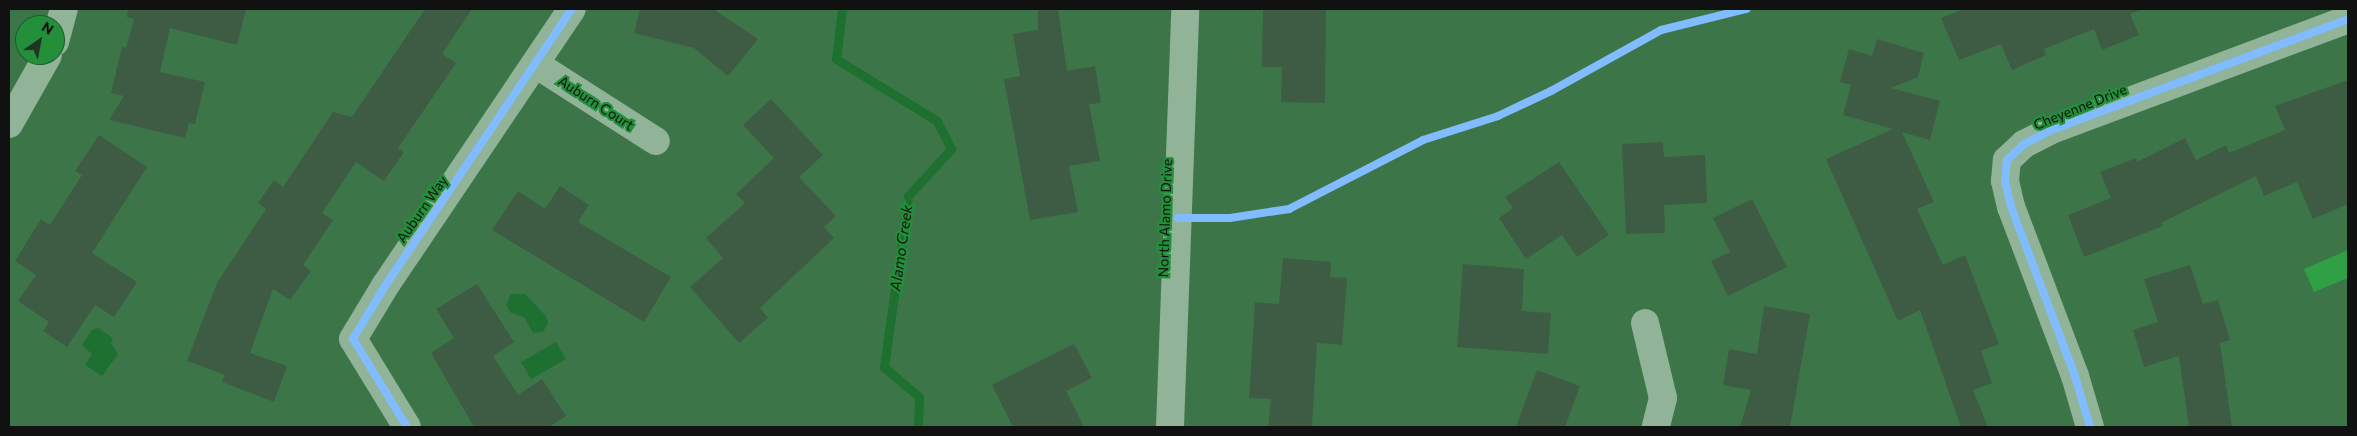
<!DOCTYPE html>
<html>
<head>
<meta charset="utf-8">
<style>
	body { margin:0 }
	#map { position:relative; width:2357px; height:436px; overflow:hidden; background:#3c7648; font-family:Commissioner,sans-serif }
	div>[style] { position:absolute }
	.green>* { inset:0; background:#30a046 }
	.water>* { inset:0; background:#1d702f }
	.stream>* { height:9px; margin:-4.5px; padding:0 4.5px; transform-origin:4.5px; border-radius:4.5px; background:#1d702f }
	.building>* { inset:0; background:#3e5c44 }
	.minor>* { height:28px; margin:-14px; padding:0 14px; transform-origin:14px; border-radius:14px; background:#91b398 }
	.tertiary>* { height:28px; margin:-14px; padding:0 14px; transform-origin:14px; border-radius:14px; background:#91b398 }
	.cycleway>* { height:8px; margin:-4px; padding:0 4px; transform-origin:4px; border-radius:4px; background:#80bcff }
	span { translate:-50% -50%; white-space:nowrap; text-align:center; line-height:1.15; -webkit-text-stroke:4.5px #248f3a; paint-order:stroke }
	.street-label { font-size:14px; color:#111 }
	.water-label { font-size:15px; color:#111; font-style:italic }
	.frame { position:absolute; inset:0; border:10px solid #111; pointer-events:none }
	.north { position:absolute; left:15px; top:15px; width:50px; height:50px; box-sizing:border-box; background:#248f3a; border:1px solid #1c5d2a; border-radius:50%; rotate:33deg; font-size:14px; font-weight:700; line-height:20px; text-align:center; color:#111 }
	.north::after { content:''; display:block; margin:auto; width:18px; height:22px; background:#203424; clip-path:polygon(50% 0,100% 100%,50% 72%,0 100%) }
</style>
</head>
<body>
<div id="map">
	<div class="green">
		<div style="clip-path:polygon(2348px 250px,2348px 278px,2314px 292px,2304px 269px)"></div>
	</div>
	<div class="water">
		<div style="clip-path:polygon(511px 294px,525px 294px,546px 316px,548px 323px,543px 332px,533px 333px,524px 317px,511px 313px,506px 305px)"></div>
		<div style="clip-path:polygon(98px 328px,113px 338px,111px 343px,118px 354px,102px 376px,85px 365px,92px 354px,82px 345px,92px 330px)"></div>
		<div style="clip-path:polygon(556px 342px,566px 359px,531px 379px,521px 362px)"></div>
	</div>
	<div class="stream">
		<div style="left:842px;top:9px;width:50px;rotate:96.8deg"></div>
		<div style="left:836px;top:59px;width:119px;rotate:31.5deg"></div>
		<div style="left:937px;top:121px;width:31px;rotate:63deg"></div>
		<div style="left:951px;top:149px;width:64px;rotate:132.5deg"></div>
		<div style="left:908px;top:196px;width:173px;rotate:98deg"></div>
		<div style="left:884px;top:367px;width:46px;rotate:40.6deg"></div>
		<div style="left:919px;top:397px;width:30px;rotate:92deg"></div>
	</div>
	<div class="building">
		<div style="clip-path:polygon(128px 9px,246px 9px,237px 45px,170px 28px,160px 72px,205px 82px,195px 124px,189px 123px,185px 138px,109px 120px,124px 96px,111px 93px,122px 47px,126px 48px,134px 19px,127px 17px)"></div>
		<div style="clip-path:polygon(425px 9px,472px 9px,442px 54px,456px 63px,398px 148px,404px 152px,384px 181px,356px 162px,322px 213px,333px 220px,303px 265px,311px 271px,290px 300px,273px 289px,250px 353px,287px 366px,274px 402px,222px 382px,225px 375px,187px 361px,217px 283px,266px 209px,258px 203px,274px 180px,283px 187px,333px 112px,352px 117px)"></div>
		<div style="clip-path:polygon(640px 9px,713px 9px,758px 39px,728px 76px,694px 48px,634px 33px)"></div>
		<div style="clip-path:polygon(1038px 9px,1058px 9px,1067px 71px,1095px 66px,1101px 103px,1089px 104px,1100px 161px,1069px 166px,1078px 212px,1030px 220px,1004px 79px,1020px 76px,1013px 34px,1038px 30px)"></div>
		<div style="clip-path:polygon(1263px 9px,1326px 9px,1325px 103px,1281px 102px,1282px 67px,1262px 67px)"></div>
		<div style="clip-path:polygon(1964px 9px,2141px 9px,2141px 10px,2130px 14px,2139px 35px,2102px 50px,2094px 29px,2044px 49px,2046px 55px,2012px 70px,2001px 44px,1959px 60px,1941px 18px)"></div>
		<div style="clip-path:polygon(1877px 39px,1924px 53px,1918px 77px,1891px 88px,1940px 101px,1930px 140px,1902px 132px,1934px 202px,1917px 209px,1943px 265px,1965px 255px,1999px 344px,1981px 351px,1992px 383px,1973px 390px,1988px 427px,1961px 427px,1920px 310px,1898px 321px,1826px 159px,1893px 129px,1843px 115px,1851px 85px,1840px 82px,1849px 49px,1872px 56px)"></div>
		<div style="clip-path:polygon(2348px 80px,2348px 204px,2313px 219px,2297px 182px,2264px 196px,2256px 176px,2161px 223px,2163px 226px,2084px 257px,2068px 215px,2111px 198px,2100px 172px,2136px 158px,2137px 162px,2185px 138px,2196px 160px,2226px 145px,2229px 153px,2285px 130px,2275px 106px)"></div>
		<div style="clip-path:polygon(771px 99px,823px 155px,799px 177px,836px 216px,824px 227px,834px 238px,760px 308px,768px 318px,739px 343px,690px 287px,723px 258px,706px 238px,745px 203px,736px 194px,774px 158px,743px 125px)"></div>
		<div style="clip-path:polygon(99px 135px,147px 167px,92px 253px,137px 282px,114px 317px,95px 305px,67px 347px,43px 331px,49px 322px,18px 301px,36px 275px,15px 261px,41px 219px,50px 225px,82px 175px,75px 171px)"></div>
		<div style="clip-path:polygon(1663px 142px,1664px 157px,1705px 155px,1707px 203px,1664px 205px,1665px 233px,1626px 234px,1622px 144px)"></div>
		<div style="clip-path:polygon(1559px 162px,1609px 235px,1577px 257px,1562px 235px,1526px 259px,1499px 218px,1513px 208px,1505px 197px)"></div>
		<div style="clip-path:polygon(560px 186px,589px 205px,578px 222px,671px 277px,644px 322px,492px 230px,518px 191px,545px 209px)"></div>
		<div style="clip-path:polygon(1752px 199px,1787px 267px,1728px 296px,1711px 261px,1730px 252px,1713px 218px)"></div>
		<div style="clip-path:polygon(1283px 258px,1331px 262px,1330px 277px,1347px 278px,1342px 345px,1317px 343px,1312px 427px,1268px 427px,1271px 399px,1249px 398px,1255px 302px,1279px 304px)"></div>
		<div style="clip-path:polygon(1463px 264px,1524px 269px,1522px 311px,1551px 313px,1548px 354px,1457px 347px)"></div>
		<div style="clip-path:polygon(2190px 265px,2203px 304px,2218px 300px,2230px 340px,2220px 343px,2232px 427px,2189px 427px,2179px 356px,2144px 367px,2133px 330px,2158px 322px,2144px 279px)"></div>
		<div style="clip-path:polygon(477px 284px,514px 342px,493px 356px,518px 395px,542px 379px,566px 416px,549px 427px,474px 427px,431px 353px,454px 338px,436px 309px)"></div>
		<div style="clip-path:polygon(1764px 306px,1810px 314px,1790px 427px,1740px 427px,1751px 390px,1723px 385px,1729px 349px,1757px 354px)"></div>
		<div style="clip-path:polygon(1074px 344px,1092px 378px,1066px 391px,1084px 427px,1013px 427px,992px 385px)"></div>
		<div style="clip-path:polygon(1537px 370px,1580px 386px,1565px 427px,1516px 427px)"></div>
	</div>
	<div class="minor">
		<div style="left:55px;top:42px;width:34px;rotate:-75deg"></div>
		<div style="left:537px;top:65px;width:141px;rotate:32.6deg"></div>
		<div style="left:9px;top:124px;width:79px;rotate:-60.5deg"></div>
		<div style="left:1645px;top:323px;width:77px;rotate:76.5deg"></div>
		<div style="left:1663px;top:398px;width:30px;rotate:104deg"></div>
		<div style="left:407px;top:427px;width:103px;rotate:-121.5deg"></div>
		<div style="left:353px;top:339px;width:62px;rotate:-58.9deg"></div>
		<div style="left:385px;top:286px;width:334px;rotate:-56deg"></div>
		<div style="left:2090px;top:427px;width:53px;rotate:-106.4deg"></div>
		<div style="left:2075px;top:376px;width:181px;rotate:-110.7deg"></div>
		<div style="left:2011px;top:207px;width:27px;rotate:-103deg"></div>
		<div style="left:2005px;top:181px;width:21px;rotate:-85deg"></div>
		<div style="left:2007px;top:160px;width:23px;rotate:-43deg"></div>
		<div style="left:2024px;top:144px;width:28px;rotate:-27deg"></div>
		<div style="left:2049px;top:131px;width:319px;rotate:-20.5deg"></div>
	</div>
	<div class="tertiary">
		<div style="left:1170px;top:427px;width:418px;rotate:-87.9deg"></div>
	</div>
	<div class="cycleway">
		<div style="left:1178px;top:218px;width:52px"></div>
		<div style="left:1230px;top:218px;width:60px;rotate:-8.7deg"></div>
		<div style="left:1289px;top:209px;width:151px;rotate:-27.2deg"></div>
		<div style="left:1423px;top:140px;width:79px;rotate:-17.7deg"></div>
		<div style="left:1498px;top:116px;width:59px;rotate:-25.3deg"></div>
		<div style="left:1551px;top:91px;width:126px;rotate:-29deg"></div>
		<div style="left:1661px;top:30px;width:88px;rotate:-13.9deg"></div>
		<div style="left:407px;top:427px;width:103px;rotate:-121.5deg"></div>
		<div style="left:353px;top:339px;width:62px;rotate:-58.9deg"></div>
		<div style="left:385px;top:286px;width:334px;rotate:-56deg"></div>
		<div style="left:2090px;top:427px;width:53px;rotate:-106.4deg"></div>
		<div style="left:2075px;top:376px;width:181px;rotate:-110.7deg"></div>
		<div style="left:2011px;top:207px;width:27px;rotate:-103deg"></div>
		<div style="left:2005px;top:181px;width:21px;rotate:-85deg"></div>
		<div style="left:2007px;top:160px;width:23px;rotate:-43deg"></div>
		<div style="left:2024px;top:144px;width:28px;rotate:-27deg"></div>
		<div style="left:2049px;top:131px;width:319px;rotate:-20.5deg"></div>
	</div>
	<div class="street-label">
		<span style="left:596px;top:103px;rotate:33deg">Auburn Court</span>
		<span style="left:2080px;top:107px;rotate:-22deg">Cheyenne Drive</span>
		<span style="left:422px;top:209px;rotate:-55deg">Auburn Way</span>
		<span style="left:1165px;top:218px;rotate:-88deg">North Alamo Drive</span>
	</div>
	<div class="water-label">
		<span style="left:901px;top:248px;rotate:-82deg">Alamo Creek</span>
	</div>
	<div class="frame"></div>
	<div class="north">N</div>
</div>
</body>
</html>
